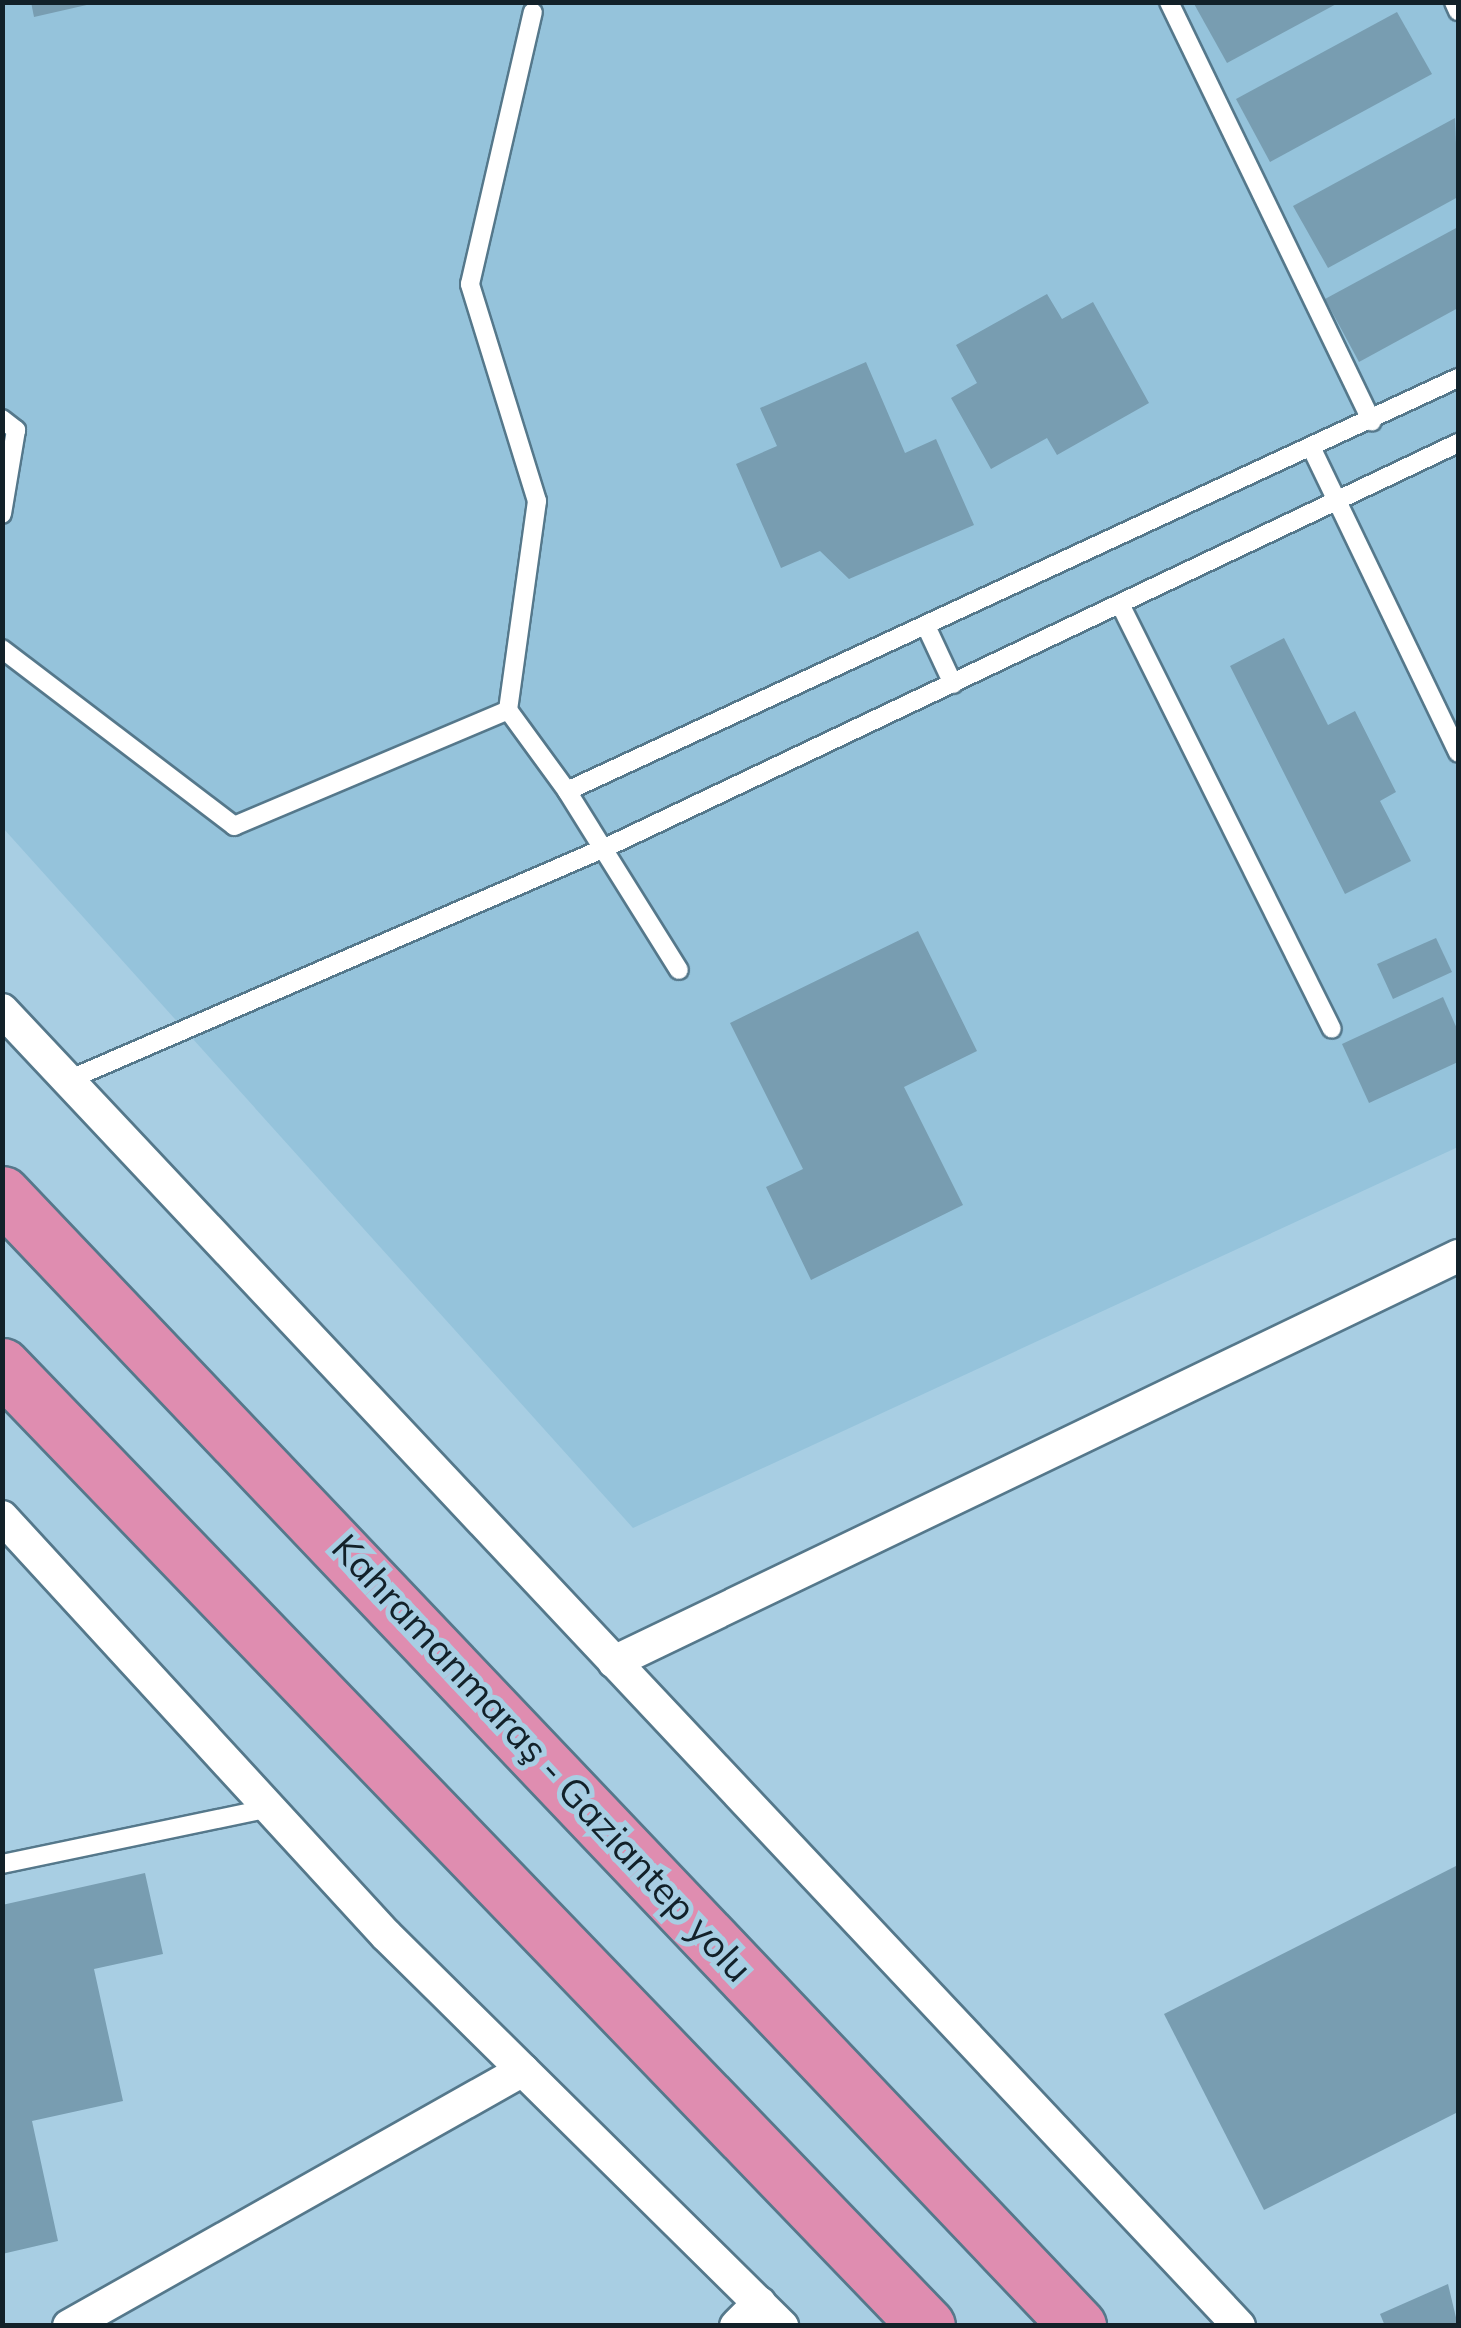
<!DOCTYPE html>
<html>
<head>
<meta charset="utf-8">
<style>
	body { margin:0 }
	#map { position:relative; width:1461px; height:2328px; overflow:hidden; background:#a8cee3; font-family:Mulish,sans-serif }
	div>[style] { position:absolute }
	.built>* { inset:0; background:#95c3db }
	.building>* { inset:0; background:#789db1 }
	.roads { filter:drop-shadow(2px 0 #55788b) drop-shadow(-2px 0 #55788b) drop-shadow(0 2px #55788b) drop-shadow(0 -2px #55788b) }
	.lane>* { height:18px; margin:-9px; padding:0 9px; transform-origin:9px; border-radius:9px; background:#fff }
	.street>* { height:32px; margin:-16px; padding:0 16px; transform-origin:16px; border-radius:16px; background:#fff }
	.highway>* { height:55px; margin:-27.5px; padding:0 27.5px; transform-origin:27.5px; border-radius:27.5px; background:#df8db0 }
	span { translate:-50% -50%; white-space:nowrap; text-align:center; line-height:1.15; -webkit-text-stroke:10px #a8cee3; paint-order:stroke }
	.street-label { font-size:38px; color:#122129 }
	.frame { position:absolute; inset:0; border:5px solid #122129; pointer-events:none }
</style>
</head>
<body>
<div id="map">
	<div class="built">
		<div style="clip-path:polygon(2px 3px,1458px 3px,1458px 1147px,633px 1528px,3px 828px)"></div>
	</div>
	<div class="building">
		<div style="clip-path:polygon(31px 2px,91px 2px,91px 4px,34px 17px)"></div>
		<div style="clip-path:polygon(1193px 2px,1340px 2px,1227px 63px)"></div>
		<div style="clip-path:polygon(1397px 12px,1432px 74px,1270px 162px,1236px 99px)"></div>
		<div style="clip-path:polygon(1455px 118px,1458px 197px,1328px 268px,1293px 206px)"></div>
		<div style="clip-path:polygon(1458px 227px,1458px 308px,1359px 362px,1325px 299px)"></div>
		<div style="clip-path:polygon(1047px 294px,1062px 319px,1093px 302px,1149px 403px,1057px 455px,1047px 438px,991px 469px,951px 398px,977px 383px,956px 345px)"></div>
		<div style="clip-path:polygon(866px 362px,905px 453px,936px 439px,974px 525px,849px 579px,820px 551px,781px 568px,736px 464px,777px 446px,760px 408px)"></div>
		<div style="clip-path:polygon(1284px 638px,1328px 725px,1355px 711px,1396px 792px,1380px 801px,1411px 861px,1345px 894px,1230px 666px)"></div>
		<div style="clip-path:polygon(918px 931px,977px 1051px,904px 1087px,963px 1205px,811px 1280px,766px 1187px,803px 1169px,730px 1023px)"></div>
		<div style="clip-path:polygon(1436px 938px,1452px 972px,1393px 999px,1377px 964px)"></div>
		<div style="clip-path:polygon(1443px 997px,1458px 1031px,1458px 1062px,1369px 1103px,1342px 1044px)"></div>
		<div style="clip-path:polygon(1458px 1865px,1458px 2112px,1264px 2210px,1164px 2014px)"></div>
		<div style="clip-path:polygon(145px 1873px,163px 1954px,94px 1969px,123px 2101px,32px 2121px,58px 2241px,2px 2254px,2px 1905px)"></div>
		<div style="clip-path:polygon(1448px 2284px,1458px 2326px,1385px 2326px,1380px 2314px)"></div>
	</div>
	<div class="roads">
		<div class="lane">
			<div style="left:1169px;top:2px;width:466px;rotate:64.2deg"></div>
			<div style="left:1454px;top:2px;width:10px;rotate:66deg"></div>
			<div style="left:2px;top:419px;width:18px;rotate:38deg"></div>
			<div style="left:16px;top:430px;width:85px;rotate:99.5deg"></div>
			<div style="left:1312px;top:449px;width:337px;rotate:64.3deg"></div>
			<div style="left:1122px;top:608px;width:470px;rotate:63.5deg"></div>
			<div style="left:926px;top:626px;width:64px;rotate:65deg"></div>
			<div style="left:2px;top:649px;width:292px;rotate:37.3deg"></div>
			<div style="left:234px;top:826px;width:298px;rotate:-22.9deg"></div>
			<div style="left:508px;top:710px;width:100px;rotate:53.9deg"></div>
			<div style="left:567px;top:791px;width:982px;rotate:-24.87deg"></div>
			<div style="left:508px;top:710px;width:211px;rotate:-82.1deg"></div>
			<div style="left:537px;top:501px;width:227px;rotate:-107.2deg"></div>
			<div style="left:470px;top:284px;width:279px;rotate:-77deg"></div>
			<div style="left:567px;top:791px;width:211px;rotate:58deg"></div>
			<div style="left:66px;top:1081px;width:592px;rotate:-23.4deg"></div>
			<div style="left:609px;top:846px;width:940px;rotate:-25.39deg"></div>
			<div style="left:2px;top:1864px;width:274px;rotate:-11.8deg"></div>
		</div>
		<div class="street">
			<div style="left:2px;top:1010px;width:1806px;rotate:46.77deg"></div>
			<div style="left:2px;top:1517px;width:568px;rotate:47.43deg"></div>
			<div style="left:386px;top:1935px;width:557px;rotate:44.64deg"></div>
			<div style="left:614px;top:1662px;width:937px;rotate:-25.69deg"></div>
			<div style="left:69px;top:2326px;width:521px;rotate:-29.42deg"></div>
			<div style="left:736px;top:2326px;width:33px;rotate:-45deg"></div>
		</div>
		<div class="highway">
			<div style="left:2px;top:1194px;width:1562px;rotate:46.45deg"></div>
			<div style="left:2px;top:1366px;width:1333px;rotate:46.06deg"></div>
		</div>
	</div>
	<div class="street-label">
		<span style="left:542px;top:1758px;rotate:47deg">Kahramanmaraş - Gaziantep yolu</span>
	</div>
	<div class="frame"></div>
</div>
</body>
</html>
